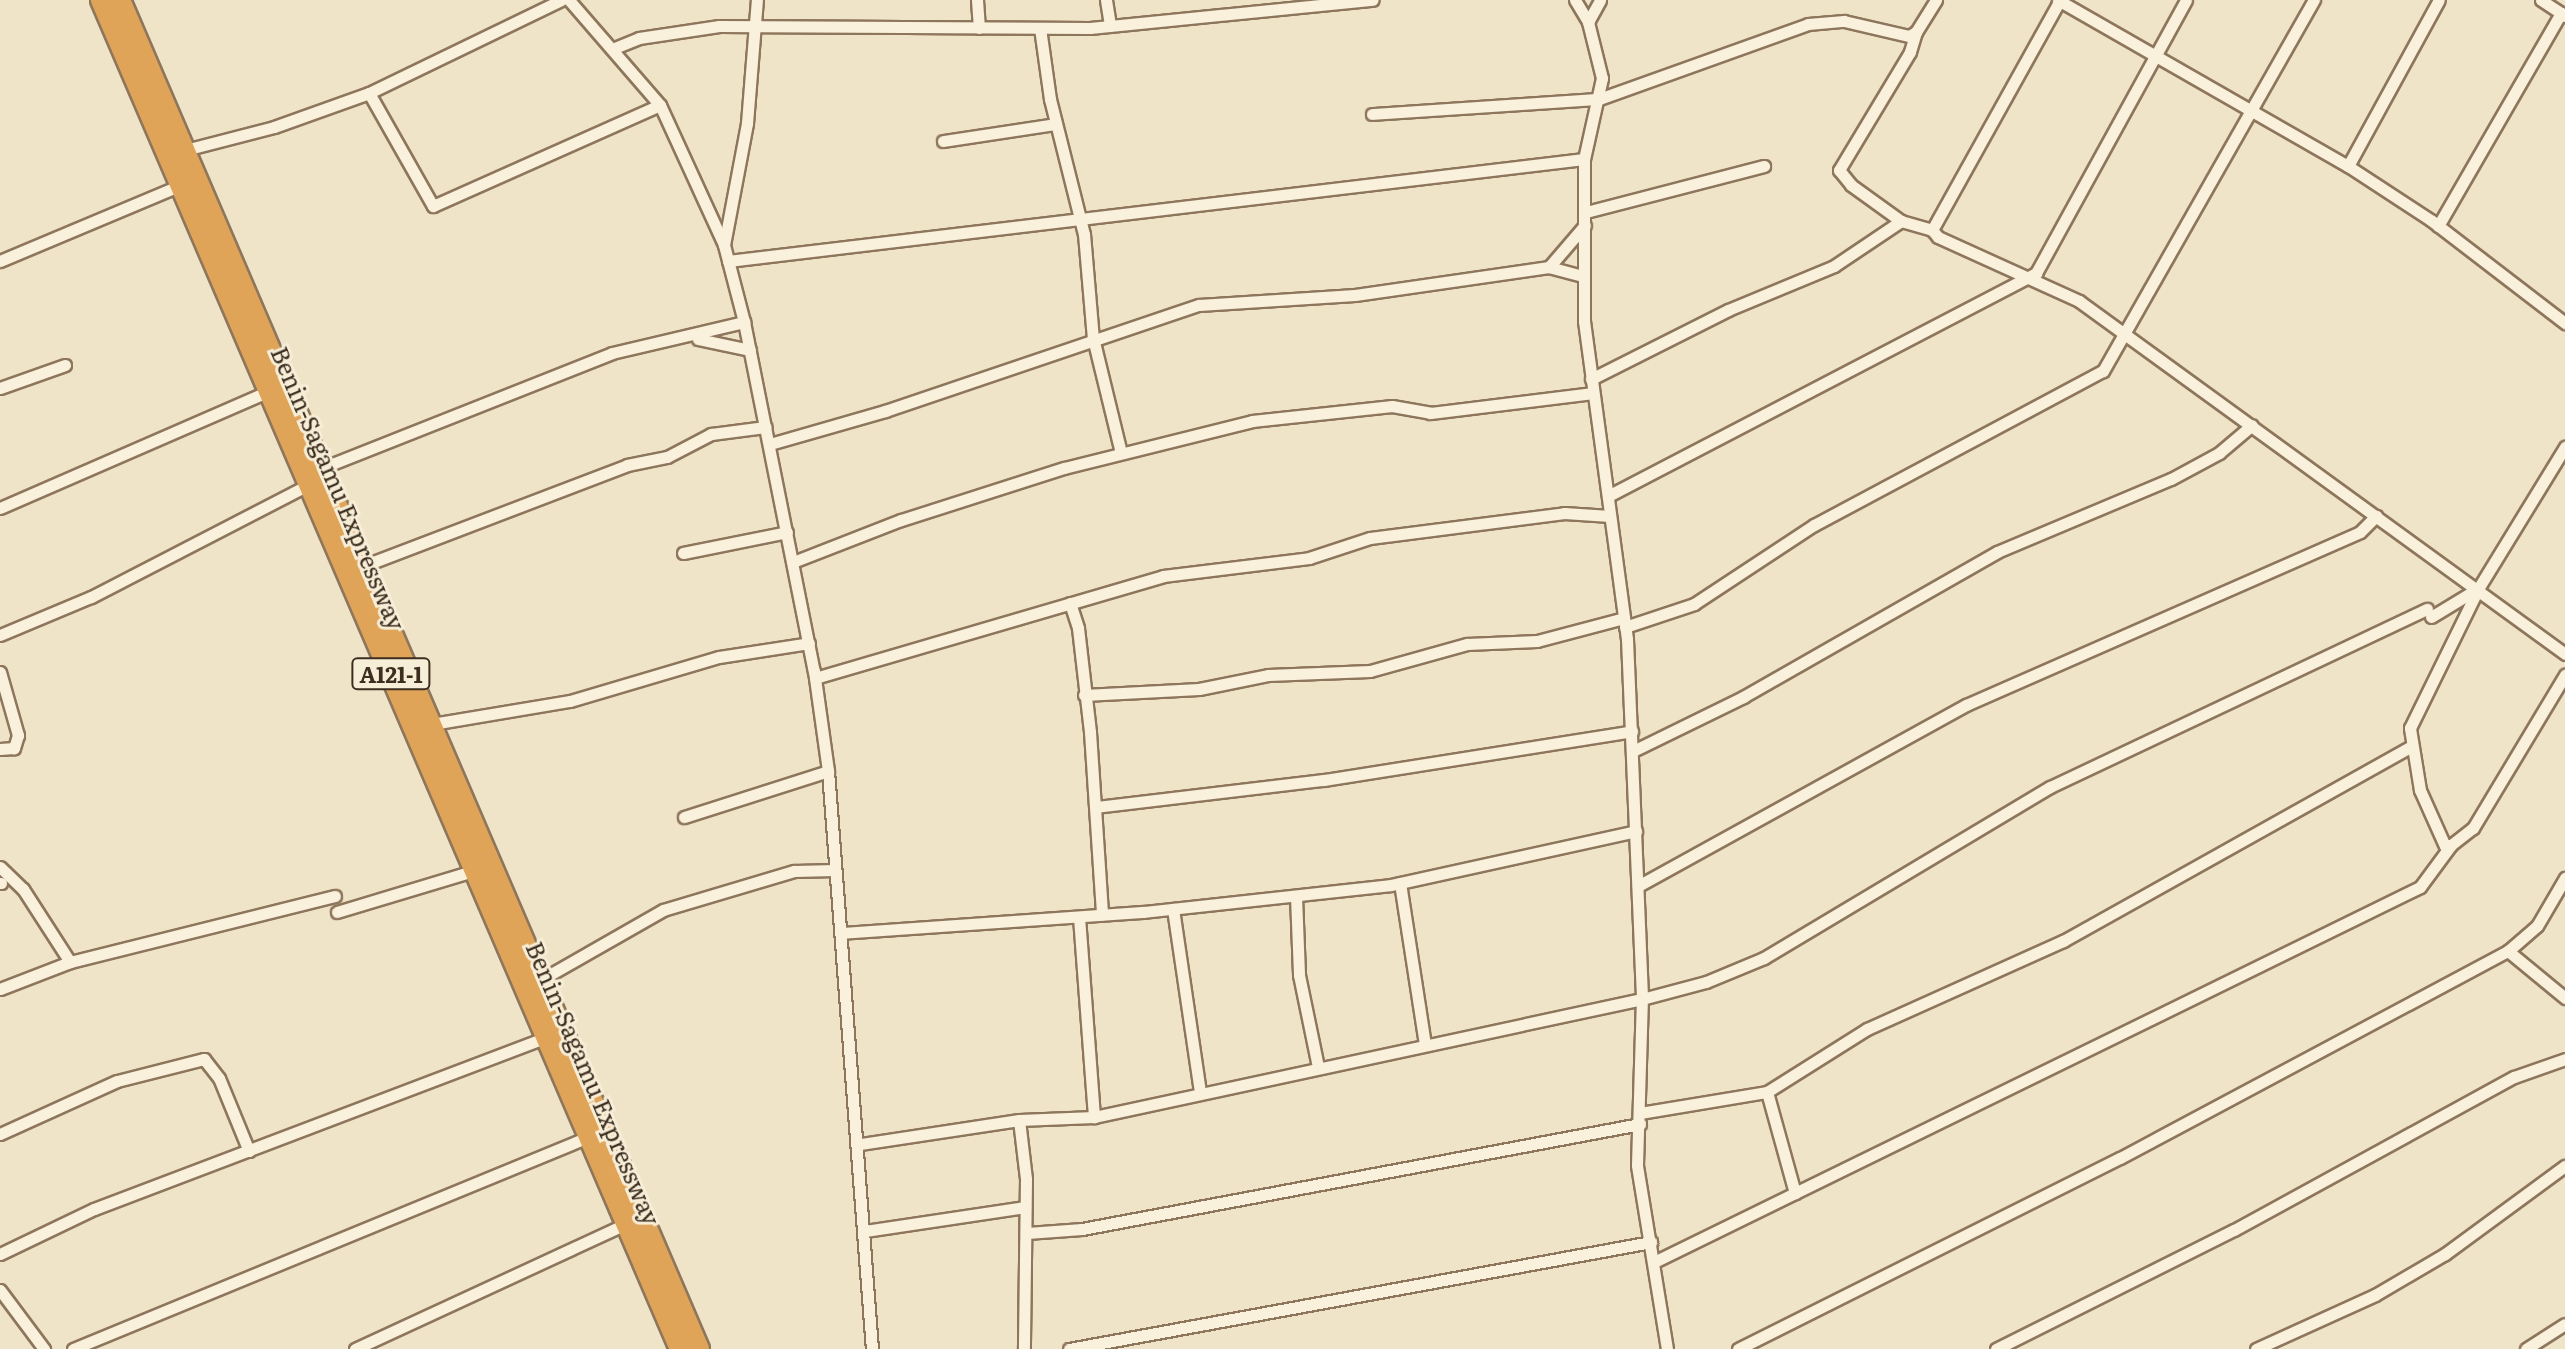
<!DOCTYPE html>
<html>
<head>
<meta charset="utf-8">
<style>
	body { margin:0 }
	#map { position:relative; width:2565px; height:1349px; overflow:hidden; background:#f0e4c8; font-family:Literata,serif }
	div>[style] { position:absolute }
	.roads { filter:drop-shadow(2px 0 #8d765c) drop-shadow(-2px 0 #8d765c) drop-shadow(0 2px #8d765c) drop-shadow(0 -2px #8d765c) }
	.street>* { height:11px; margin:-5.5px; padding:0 5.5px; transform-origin:5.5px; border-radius:5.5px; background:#faf1dc }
	.highway>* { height:20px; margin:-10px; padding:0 10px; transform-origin:10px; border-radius:10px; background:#e0a458 }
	span { translate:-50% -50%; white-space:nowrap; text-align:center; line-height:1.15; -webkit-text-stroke:6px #f7eed8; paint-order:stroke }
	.shield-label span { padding:2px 6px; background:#f7eed8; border:2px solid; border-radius:6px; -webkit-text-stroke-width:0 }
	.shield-label { font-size:22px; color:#3d2e20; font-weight:700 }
	.street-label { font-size:24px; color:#3d2e20 }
</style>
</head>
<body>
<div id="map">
	<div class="roads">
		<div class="street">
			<div style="left:569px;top:0;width:139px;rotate:49.1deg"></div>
			<div style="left:660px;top:105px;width:154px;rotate:65.4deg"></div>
			<div style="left:724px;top:245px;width:80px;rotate:75.4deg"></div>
			<div style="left:744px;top:322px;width:356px;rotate:78.7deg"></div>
			<div style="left:814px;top:671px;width:101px;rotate:82deg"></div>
			<div style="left:828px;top:771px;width:580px;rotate:85.65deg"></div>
			<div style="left:977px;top:0;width:28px;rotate:86deg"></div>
			<div style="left:1106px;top:0;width:26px;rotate:81deg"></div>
			<div style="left:1575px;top:0;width:26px;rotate:59deg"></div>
			<div style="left:1588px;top:22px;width:58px;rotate:76deg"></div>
			<div style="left:1602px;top:78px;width:83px;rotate:102.5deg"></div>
			<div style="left:2058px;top:0;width:334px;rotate:29.8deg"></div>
			<div style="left:2348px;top:166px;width:100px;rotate:33.2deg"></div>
			<div style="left:2432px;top:221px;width:168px;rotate:37.5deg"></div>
			<div style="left:2541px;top:0;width:24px;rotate:33deg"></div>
			<div style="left:1588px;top:22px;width:25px;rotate:-61deg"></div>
			<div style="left:1040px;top:28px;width:72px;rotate:82deg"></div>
			<div style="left:1050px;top:99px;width:139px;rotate:75.9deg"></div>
			<div style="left:1084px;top:234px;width:104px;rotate:85.1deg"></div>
			<div style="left:1093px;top:338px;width:118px;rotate:76.3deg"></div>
			<div style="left:1916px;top:32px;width:21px;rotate:107deg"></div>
			<div style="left:1910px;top:52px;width:138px;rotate:121deg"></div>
			<div style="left:1839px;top:170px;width:19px;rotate:51deg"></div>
			<div style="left:1851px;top:185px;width:62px;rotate:35.8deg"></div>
			<div style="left:1901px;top:221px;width:32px;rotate:16deg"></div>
			<div style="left:1932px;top:230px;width:9px;rotate:49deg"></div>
			<div style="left:1938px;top:237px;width:155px;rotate:24.4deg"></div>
			<div style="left:2079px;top:301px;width:601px;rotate:35.99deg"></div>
			<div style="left:612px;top:49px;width:29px;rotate:-22deg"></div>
			<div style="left:639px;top:38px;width:81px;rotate:-8.5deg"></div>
			<div style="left:719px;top:26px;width:371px;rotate:0.3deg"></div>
			<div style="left:1090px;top:28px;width:284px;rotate:-5.7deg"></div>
			<div style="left:369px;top:93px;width:130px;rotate:60.5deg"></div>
			<div style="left:433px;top:206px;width:248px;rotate:-24deg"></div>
			<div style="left:1372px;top:114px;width:227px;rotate:-3.8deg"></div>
			<div style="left:1599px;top:99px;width:222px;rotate:-19.7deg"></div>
			<div style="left:1808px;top:24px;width:36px;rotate:-5deg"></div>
			<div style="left:1844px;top:21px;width:67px;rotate:13deg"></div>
			<div style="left:1909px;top:36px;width:8px;rotate:-30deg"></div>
			<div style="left:1916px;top:32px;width:38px;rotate:-58deg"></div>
			<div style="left:943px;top:141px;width:114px;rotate:-8.6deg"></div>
			<div style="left:185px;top:150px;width:92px;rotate:-14.5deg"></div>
			<div style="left:274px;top:127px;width:101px;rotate:-19.7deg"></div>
			<div style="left:369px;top:93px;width:213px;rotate:-25.8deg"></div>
			<div style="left:2348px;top:166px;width:189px;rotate:-61.3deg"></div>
			<div style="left:1586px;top:212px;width:184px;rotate:-14.5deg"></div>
			<div style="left:2438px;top:226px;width:246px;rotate:-60deg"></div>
			<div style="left:2561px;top:13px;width:5px;rotate:37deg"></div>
			<div style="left:1932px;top:230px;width:263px;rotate:-60.9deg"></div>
			<div style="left:724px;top:245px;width:124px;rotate:-79.3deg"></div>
			<div style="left:747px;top:123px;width:123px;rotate:-85.4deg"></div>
			<div style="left:0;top:261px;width:193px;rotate:-22.8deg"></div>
			<div style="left:728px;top:261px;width:862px;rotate:-6.8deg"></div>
			<div style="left:1584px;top:159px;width:162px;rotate:90deg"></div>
			<div style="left:1584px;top:321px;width:321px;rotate:82.3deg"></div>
			<div style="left:1627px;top:639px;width:360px;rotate:87.6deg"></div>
			<div style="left:1642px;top:999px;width:561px;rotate:167.85deg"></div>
			<div style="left:1094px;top:1117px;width:75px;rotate:177.7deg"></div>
			<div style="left:1019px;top:1120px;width:161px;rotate:171.4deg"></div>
			<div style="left:1549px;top:267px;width:35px;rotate:15deg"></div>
			<div style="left:698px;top:339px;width:53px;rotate:11.9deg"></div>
			<div style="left:1591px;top:379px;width:153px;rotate:-26.7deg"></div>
			<div style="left:1728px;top:310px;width:115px;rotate:-22.5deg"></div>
			<div style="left:1834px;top:266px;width:81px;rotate:-33.9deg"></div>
			<div style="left:0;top:388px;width:69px;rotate:-19.5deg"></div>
			<div style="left:770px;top:444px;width:120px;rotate:-16deg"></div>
			<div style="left:885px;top:411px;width:331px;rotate:-18.7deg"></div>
			<div style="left:1199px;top:305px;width:156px;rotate:-3.7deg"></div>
			<div style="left:1355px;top:295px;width:196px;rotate:-8.2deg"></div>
			<div style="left:1549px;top:267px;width:55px;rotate:-49.4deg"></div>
			<div style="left:322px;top:468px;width:312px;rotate:-21.6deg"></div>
			<div style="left:612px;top:353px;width:136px;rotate:-13.2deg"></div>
			<div style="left:1608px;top:496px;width:483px;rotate:-27.5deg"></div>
			<div style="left:2036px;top:273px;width:311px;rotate:-61.2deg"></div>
			<div style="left:0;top:508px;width:293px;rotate:-23.5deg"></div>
			<div style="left:683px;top:553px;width:106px;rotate:-11.4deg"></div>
			<div style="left:793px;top:562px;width:116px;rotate:-21.3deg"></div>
			<div style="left:901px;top:520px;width:171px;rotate:-17.7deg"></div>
			<div style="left:1064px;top:468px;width:194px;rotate:-14deg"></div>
			<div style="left:1252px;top:421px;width:141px;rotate:-6.1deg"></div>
			<div style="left:1392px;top:406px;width:39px;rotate:10deg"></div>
			<div style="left:1430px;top:413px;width:163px;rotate:-7deg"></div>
			<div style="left:363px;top:566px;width:283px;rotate:-20.9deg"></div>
			<div style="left:627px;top:465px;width:41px;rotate:-11.3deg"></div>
			<div style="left:667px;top:457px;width:50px;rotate:-27.6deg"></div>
			<div style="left:711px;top:434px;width:55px;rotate:-7.3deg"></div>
			<div style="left:1070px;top:603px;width:26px;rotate:72deg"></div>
			<div style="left:1078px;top:628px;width:105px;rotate:83.4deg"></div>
			<div style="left:1090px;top:732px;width:183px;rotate:86.2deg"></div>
			<div style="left:2431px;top:617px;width:54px;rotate:-31.3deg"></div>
			<div style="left:1625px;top:627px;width:73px;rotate:-18.4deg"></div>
			<div style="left:1694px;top:604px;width:144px;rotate:-33.4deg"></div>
			<div style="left:1814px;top:525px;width:327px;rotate:-28.1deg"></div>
			<div style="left:2103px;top:371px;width:427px;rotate:-60.4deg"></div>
			<div style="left:0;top:635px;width:99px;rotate:-22.7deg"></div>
			<div style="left:91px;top:597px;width:246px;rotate:-27.3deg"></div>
			<div style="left:0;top:672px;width:66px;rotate:74.1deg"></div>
			<div style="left:18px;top:735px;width:14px;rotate:107deg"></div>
			<div style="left:14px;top:748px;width:14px;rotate:176deg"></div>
			<div style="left:815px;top:678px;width:363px;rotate:-16.3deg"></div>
			<div style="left:1163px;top:576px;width:147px;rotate:-7deg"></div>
			<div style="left:1309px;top:558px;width:64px;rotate:-18.2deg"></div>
			<div style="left:1370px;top:538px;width:196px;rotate:-7.3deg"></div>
			<div style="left:1564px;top:513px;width:46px;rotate:3.7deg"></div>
			<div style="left:1084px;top:695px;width:115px;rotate:-3deg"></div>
			<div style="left:1199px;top:689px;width:70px;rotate:-11.5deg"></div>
			<div style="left:1268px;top:675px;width:102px;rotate:-2.2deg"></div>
			<div style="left:1370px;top:671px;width:101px;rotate:-15.6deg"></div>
			<div style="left:1467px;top:644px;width:70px;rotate:-2.5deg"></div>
			<div style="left:1537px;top:641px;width:90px;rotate:-14.8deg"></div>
			<div style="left:432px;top:724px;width:140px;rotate:-9.5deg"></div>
			<div style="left:570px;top:701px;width:155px;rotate:-16.5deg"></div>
			<div style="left:719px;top:657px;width:91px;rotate:-8.8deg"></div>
			<div style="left:1633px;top:751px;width:123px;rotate:-26.1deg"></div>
			<div style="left:1743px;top:697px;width:292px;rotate:-29.7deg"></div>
			<div style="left:1997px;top:552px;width:189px;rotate:-22.8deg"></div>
			<div style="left:2171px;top:479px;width:55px;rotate:-28.4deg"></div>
			<div style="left:2219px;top:453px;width:43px;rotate:-40.3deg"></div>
			<div style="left:1096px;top:807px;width:230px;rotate:-6.8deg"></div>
			<div style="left:1324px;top:780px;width:312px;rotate:-9deg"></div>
			<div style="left:684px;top:817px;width:151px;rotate:-17.7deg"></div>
			<div style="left:2451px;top:845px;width:6px;rotate:171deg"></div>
			<div style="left:2445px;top:846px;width:61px;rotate:-114.1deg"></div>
			<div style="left:2420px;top:790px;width:63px;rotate:-99.2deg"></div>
			<div style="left:2410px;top:728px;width:155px;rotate:-63.9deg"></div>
			<div style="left:2478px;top:589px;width:167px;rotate:-58.5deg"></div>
			<div style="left:0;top:867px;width:32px;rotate:44deg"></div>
			<div style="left:23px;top:889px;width:87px;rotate:57.2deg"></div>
			<div style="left:70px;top:962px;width:75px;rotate:158.9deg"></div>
			<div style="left:0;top:883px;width:1px"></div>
			<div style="left:1400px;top:883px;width:163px;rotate:81.2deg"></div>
			<div style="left:1638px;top:886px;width:375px;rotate:-28.9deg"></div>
			<div style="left:1966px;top:705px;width:430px;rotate:-23.7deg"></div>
			<div style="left:2360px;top:532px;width:23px;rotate:-45deg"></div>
			<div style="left:1296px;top:896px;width:79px;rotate:87.8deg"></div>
			<div style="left:1299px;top:975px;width:94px;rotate:78.3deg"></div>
			<div style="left:1173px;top:909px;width:185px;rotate:81.6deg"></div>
			<div style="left:337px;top:912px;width:142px;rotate:-16.8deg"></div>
			<div style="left:1079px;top:917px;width:201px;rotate:85.7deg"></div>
			<div style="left:841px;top:933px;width:303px;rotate:-4deg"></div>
			<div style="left:1143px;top:912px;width:249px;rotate:-6.2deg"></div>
			<div style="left:1391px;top:885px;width:251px;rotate:-12.4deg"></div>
			<div style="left:2508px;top:951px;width:74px;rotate:39.5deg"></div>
			<div style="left:70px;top:962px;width:273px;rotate:-14deg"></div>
			<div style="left:544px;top:978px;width:137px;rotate:-29.7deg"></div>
			<div style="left:663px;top:910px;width:137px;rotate:-16.6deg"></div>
			<div style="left:794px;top:871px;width:41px;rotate:-1.4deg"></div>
			<div style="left:1767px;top:1092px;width:105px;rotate:74.5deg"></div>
			<div style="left:1640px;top:1113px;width:129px;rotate:-9.4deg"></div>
			<div style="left:1767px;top:1092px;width:118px;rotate:-32.2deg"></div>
			<div style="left:1867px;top:1029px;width:215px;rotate:-24.2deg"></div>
			<div style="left:2063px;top:941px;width:398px;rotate:-29.2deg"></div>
			<div style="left:1019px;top:1120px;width:59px;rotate:83.2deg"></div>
			<div style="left:1026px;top:1179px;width:170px;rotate:90.7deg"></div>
			<div style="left:0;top:1134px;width:128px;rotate:-24.4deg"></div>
			<div style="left:117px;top:1081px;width:90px;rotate:-14.2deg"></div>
			<div style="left:204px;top:1059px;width:24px;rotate:52deg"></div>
			<div style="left:219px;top:1078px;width:79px;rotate:67.7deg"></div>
			<div style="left:865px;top:1231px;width:162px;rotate:-8.5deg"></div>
			<div style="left:1027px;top:1233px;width:55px;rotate:-4.2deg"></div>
			<div style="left:1082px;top:1229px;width:568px;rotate:-10.66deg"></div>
			<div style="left:0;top:1254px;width:104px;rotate:-25.6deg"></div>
			<div style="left:94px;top:1209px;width:482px;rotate:-20.8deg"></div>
			<div style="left:1654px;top:1262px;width:853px;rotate:-26.08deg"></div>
			<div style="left:2420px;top:887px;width:52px;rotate:-53.6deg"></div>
			<div style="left:2451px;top:845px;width:28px;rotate:-38deg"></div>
			<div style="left:2473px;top:828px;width:179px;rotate:-59deg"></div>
			<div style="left:0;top:1290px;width:74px;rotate:53.3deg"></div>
			<div style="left:73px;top:1349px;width:557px;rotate:-22.37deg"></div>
			<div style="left:355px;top:1349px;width:298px;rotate:-24.8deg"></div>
			<div style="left:1069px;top:1349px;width:592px;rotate:-10.42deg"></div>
			<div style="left:1667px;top:1349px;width:186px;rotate:-99.3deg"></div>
			<div style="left:1637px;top:1165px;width:166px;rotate:-88.3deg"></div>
			<div style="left:1642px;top:999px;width:66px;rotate:-14.9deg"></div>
			<div style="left:1706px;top:982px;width:63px;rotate:-22.5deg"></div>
			<div style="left:1764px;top:958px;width:333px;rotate:-30.9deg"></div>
			<div style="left:2050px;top:787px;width:417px;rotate:-25.3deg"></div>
			<div style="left:1738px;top:1349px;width:427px;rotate:-26.6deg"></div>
			<div style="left:2120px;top:1158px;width:440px;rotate:-28.1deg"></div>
			<div style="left:2508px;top:951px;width:38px;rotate:-41deg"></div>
			<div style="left:2537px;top:926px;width:56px;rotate:-59.7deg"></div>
			<div style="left:1996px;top:1349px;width:266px;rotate:-26.6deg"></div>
			<div style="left:2234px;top:1230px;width:319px;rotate:-28.7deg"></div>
			<div style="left:2514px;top:1077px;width:54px;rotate:-19.4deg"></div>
			<div style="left:2256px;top:1349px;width:131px;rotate:-24.4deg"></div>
			<div style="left:2375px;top:1295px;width:81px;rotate:-30.4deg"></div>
			<div style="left:2445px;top:1254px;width:149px;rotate:-36.3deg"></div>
			<div style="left:2526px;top:1349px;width:46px;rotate:-32.7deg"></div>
		</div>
		<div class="highway">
			<div style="left:101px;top:0;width:1468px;rotate:66.77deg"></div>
			<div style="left:120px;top:0;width:1468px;rotate:66.77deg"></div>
		</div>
	</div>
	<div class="shield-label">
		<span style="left:391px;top:674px">A121-1</span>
	</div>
	<div class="street-label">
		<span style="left:339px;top:488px;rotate:67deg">Benin-Sagamu Expressway</span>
		<span style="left:594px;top:1083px;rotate:67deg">Benin-Sagamu Expressway</span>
	</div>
</div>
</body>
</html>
